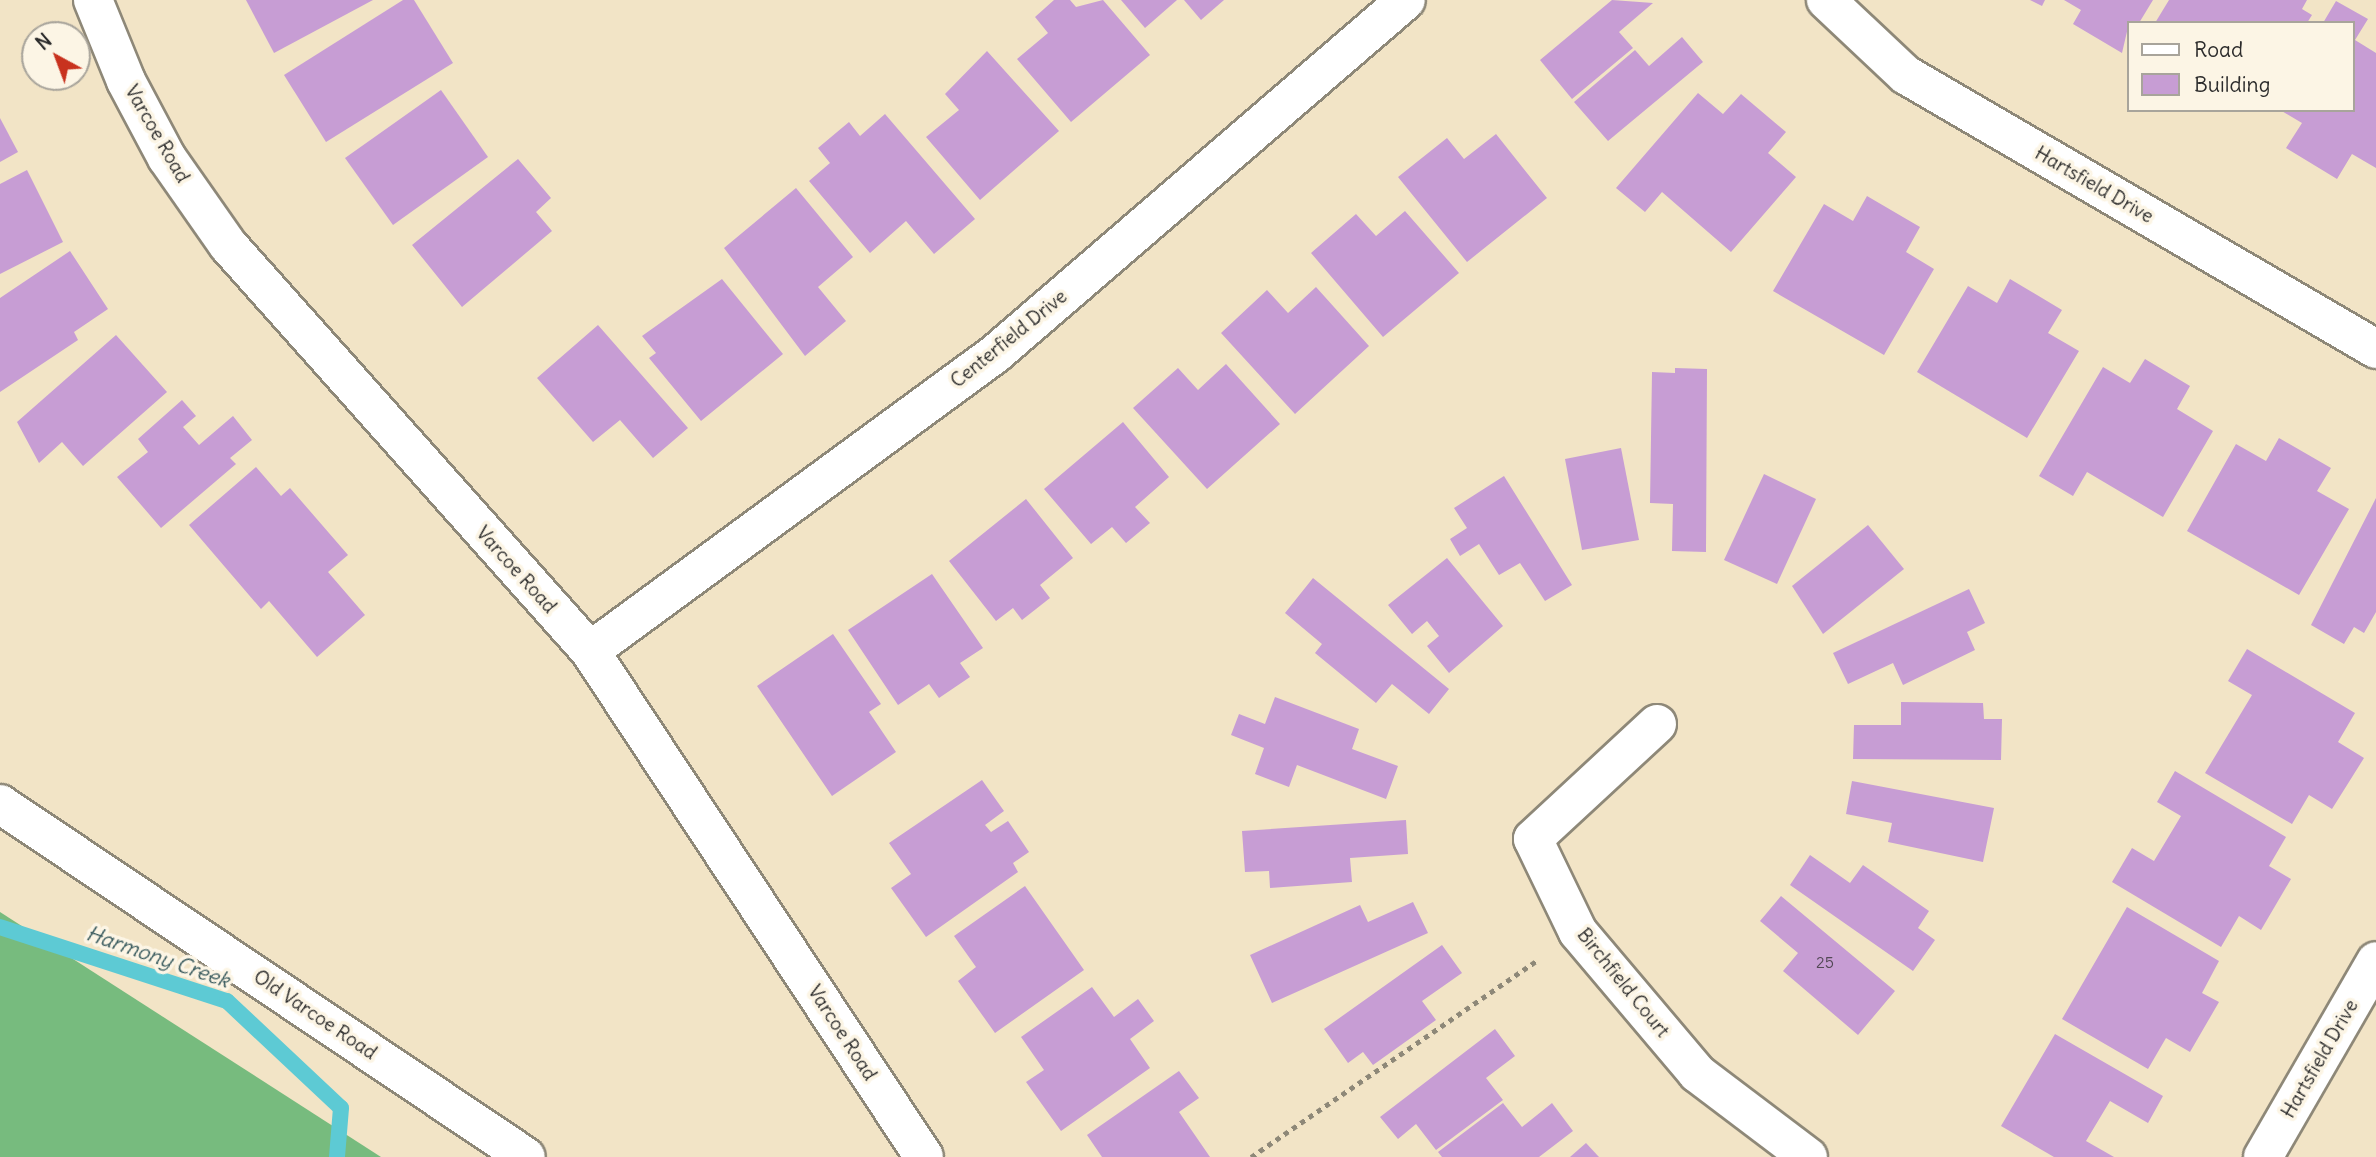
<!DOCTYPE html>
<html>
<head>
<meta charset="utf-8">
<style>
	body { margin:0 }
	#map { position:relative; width:2376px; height:1157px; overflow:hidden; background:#f2e4c6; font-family:Delius,sans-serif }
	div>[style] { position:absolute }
	.forest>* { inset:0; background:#77bb7e }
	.stream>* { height:16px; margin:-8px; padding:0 8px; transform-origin:8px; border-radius:8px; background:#5dcad4 }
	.building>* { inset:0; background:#c79dd4 }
	.path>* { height:4.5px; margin-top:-2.25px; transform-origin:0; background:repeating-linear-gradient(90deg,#8e8878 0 5px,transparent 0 10px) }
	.roads { filter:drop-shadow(2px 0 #8e8878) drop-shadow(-2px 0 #8e8878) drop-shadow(0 2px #8e8878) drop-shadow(0 -2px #8e8878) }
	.minor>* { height:38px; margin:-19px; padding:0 19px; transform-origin:19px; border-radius:19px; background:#fff }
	span { translate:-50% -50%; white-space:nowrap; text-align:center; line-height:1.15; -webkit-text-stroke:7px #fcf5e5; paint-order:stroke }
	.number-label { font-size:16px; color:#524855 }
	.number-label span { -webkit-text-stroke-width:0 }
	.street-label { font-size:19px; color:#2b2b2b }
	.water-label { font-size:21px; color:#3a5b5e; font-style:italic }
	.legend { position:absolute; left:2127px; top:21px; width:228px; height:91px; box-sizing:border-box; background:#fcf5e5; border:2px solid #a8a49b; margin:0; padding:9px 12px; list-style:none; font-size:21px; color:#2b2b2b }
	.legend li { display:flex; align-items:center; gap:14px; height:35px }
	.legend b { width:35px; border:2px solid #a8a49b }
	.north { position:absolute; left:21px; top:21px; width:70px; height:70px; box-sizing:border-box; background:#fcf5e5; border:2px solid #a8a49b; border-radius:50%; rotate:319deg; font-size:19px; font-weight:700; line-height:28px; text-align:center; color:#2b2b2b }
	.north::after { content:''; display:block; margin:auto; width:24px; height:32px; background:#c8321e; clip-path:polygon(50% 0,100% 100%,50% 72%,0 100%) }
</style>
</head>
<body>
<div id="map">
	<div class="forest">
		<div style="clip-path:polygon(0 912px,381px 1157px,0 1157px)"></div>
	</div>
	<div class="stream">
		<div style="left:0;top:927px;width:239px;rotate:18.1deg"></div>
		<div style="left:227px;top:1001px;width:156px;rotate:43.2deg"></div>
		<div style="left:341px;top:1108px;width:49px;rotate:94.7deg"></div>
	</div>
	<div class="building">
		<div style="clip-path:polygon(246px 0,373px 0,274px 53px)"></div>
		<div style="clip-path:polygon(403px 0,414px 0,453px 63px,326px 142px,284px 75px)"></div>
		<div style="clip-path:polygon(1054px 0,1070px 0,1076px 7px,1103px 0,1150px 55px,1071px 122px,1017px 59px,1048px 33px,1035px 17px)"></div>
		<div style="clip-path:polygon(1121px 0,1177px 0,1145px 28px)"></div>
		<div style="clip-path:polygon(1184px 0,1224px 0,1201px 20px)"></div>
		<div style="clip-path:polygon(1612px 0,1653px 3px,1619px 32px,1633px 48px,1572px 99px,1540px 60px)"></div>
		<div style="clip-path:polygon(2030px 0,2045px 0,2042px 6px)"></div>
		<div style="clip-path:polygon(2064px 0,2153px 0,2139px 23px,2129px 23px,2122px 53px,2073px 24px,2081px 10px)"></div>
		<div style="clip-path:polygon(2169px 0,2307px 0,2302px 9px,2312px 15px,2307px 23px,2155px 23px)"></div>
		<div style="clip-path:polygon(2336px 1px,2368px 19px,2355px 40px,2376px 53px,2376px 168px,2352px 154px,2337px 179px,2286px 148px,2302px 123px,2280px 110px,2353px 110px,2353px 23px,2323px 23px)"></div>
		<div style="clip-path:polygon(1682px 37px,1703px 62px,1608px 141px,1574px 102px,1635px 50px,1649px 66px)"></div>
		<div style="clip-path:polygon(987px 51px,1059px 131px,980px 200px,926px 137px,959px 110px,945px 94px)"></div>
		<div style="clip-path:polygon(441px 90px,488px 157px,393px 225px,345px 158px)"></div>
		<div style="clip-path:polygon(1698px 93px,1723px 114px,1741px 94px,1786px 132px,1768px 153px,1796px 177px,1731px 252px,1662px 192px,1645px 212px,1616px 188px)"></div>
		<div style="clip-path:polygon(885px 114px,975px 219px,934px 254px,906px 221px,870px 253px,809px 181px,830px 163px,818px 148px,849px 122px,860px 136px)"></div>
		<div style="clip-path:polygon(0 118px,18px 152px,0 162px)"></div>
		<div style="clip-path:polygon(1496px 134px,1547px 198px,1467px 262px,1398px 177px,1447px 138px,1464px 159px)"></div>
		<div style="clip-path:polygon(518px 159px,551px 198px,536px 212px,552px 231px,462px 307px,412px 245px)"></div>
		<div style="clip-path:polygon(27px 170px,63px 242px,0 274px,0 184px)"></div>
		<div style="clip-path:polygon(796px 188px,853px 257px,818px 287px,846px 321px,805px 356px,724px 248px)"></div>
		<div style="clip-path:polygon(1867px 196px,1920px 227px,1906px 252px,1934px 269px,1884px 355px,1773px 291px,1824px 204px,1853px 221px)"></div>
		<div style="clip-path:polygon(1405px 211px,1459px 273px,1383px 337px,1311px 253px,1356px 214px,1376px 236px)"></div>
		<div style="clip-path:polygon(70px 251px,108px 309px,74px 332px,78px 340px,0 392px,0 298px)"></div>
		<div style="clip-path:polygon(722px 279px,783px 354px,701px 421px,649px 358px,656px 353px,642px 336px)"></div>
		<div style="clip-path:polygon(2010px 279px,2062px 310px,2048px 333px,2079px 351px,2027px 438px,1917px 372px,1968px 286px,1997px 303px)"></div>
		<div style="clip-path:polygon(1316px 287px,1369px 346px,1295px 414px,1221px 333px,1267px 290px,1288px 313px)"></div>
		<div style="clip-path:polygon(598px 325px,688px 428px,653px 458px,620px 420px,593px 442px,537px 378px)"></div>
		<div style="clip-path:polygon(116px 335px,167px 392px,83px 466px,62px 442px,39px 463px,17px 422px)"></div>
		<div style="clip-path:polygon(2145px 359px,2190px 386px,2177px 409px,2213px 431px,2163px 517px,2087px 472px,2073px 496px,2039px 476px,2103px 367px,2130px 383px)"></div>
		<div style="clip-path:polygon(1226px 364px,1280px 424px,1207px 489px,1133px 408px,1178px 368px,1198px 390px)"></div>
		<div style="clip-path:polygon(1675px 368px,1707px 369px,1706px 552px,1672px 551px,1673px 504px,1650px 503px,1652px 372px,1675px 373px)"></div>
		<div style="clip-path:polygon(182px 400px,196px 416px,183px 427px,199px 445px,233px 416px,252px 440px,230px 458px,236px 464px,161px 528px,117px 477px,148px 452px,138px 439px)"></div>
		<div style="clip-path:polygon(1123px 422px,1169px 477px,1135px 507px,1150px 523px,1126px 543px,1112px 527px,1091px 544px,1044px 489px)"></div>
		<div style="clip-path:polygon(2279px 438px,2331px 468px,2317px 491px,2349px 509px,2299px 595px,2187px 531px,2236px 444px,2266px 461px)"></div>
		<div style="clip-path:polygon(1621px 448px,1639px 540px,1582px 550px,1565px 459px)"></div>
		<div style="clip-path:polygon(256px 467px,281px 496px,290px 488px,348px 555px,328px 572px,365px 615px,317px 657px,269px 601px,261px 609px,189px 525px)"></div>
		<div style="clip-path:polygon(1764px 474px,1816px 499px,1777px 584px,1724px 560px)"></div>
		<div style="clip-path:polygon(1504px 476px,1572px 585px,1545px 601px,1520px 563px,1499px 575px,1479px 544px,1460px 556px,1450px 539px,1467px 528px,1454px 508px)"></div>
		<div style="clip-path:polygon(2376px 498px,2376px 612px,2364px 633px,2354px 627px,2344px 644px,2311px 625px)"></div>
		<div style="clip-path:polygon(1026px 499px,1073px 558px,1040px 585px,1050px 598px,1022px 620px,1013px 608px,996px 621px,949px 561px)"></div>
		<div style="clip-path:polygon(1868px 525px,1904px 569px,1823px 634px,1792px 586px)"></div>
		<div style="clip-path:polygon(1447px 558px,1503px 626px,1449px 673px,1427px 646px,1439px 636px,1427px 621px,1412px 634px,1388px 605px)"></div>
		<div style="clip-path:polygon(932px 574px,983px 648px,960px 663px,970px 677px,939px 698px,929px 684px,898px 705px,848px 630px)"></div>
		<div style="clip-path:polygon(1313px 578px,1449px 689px,1429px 714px,1392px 684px,1376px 703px,1315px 653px,1322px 644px,1285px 613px)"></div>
		<div style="clip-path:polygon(1969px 589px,1985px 623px,1967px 632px,1975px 650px,1903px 685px,1893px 663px,1848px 684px,1833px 653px)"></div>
		<div style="clip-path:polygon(833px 634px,881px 704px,869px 712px,896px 752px,832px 796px,757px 686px)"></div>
		<div style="clip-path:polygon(2247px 649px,2355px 713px,2338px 742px,2364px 758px,2332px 809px,2309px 795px,2292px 824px,2205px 773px,2252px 695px,2228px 681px)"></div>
		<div style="clip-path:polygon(1275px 697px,1359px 729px,1352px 749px,1398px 766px,1386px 799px,1297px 765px,1289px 787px,1255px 774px,1264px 748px,1231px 735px,1239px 714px,1265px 724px)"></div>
		<div style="clip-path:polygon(1901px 702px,1983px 703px,1984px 719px,2002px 719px,2001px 760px,1853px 759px,1854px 725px,1901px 725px)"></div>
		<div style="clip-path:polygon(2175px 771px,2286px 837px,2269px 866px,2291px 879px,2261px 930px,2239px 916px,2221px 947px,2112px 882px,2132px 848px,2154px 861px,2181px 816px,2157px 802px)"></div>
		<div style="clip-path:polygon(982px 780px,1004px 811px,985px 825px,991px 832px,1008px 821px,1029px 852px,1013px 863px,1018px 872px,926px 937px,891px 888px,911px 874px,889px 843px)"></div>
		<div style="clip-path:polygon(1852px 781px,1994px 808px,1983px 862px,1888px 842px,1892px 823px,1846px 814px)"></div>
		<div style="clip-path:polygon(1406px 820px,1408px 854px,1350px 858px,1352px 882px,1270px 888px,1269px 871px,1245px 872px,1242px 831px)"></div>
		<div style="clip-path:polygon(1810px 855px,1850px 883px,1863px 865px,1929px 911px,1918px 928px,1935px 940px,1913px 971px,1790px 885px)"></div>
		<div style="clip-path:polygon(1025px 886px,1084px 970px,995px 1033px,958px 981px,976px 967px,954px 936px)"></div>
		<div style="clip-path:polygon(1781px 896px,1895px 991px,1858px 1035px,1783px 971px,1798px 953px,1760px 921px)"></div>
		<div style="clip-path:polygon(1413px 902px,1428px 933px,1272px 1003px,1250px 955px,1360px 905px,1368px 922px)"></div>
		<div style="clip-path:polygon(2127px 907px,2219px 961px,2202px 993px,2219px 1002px,2190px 1052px,2166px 1038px,2148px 1069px,2062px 1019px)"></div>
		<div style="clip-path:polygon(1442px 945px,1462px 973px,1422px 1001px,1436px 1020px,1373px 1065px,1363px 1052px,1348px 1063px,1324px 1029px)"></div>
		<div style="clip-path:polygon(1092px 987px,1114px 1017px,1138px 999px,1154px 1021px,1130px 1039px,1150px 1068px,1061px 1131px,1026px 1082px,1044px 1070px,1021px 1037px)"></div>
		<div style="clip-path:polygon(1495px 1029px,1515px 1056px,1486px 1078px,1503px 1100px,1436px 1150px,1416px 1124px,1398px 1139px,1380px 1117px)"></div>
		<div style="clip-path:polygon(2055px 1034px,2163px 1096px,2148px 1123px,2110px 1101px,2086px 1141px,2114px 1157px,2054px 1157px,2001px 1126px)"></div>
		<div style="clip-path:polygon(1179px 1071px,1199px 1098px,1179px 1112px,1210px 1157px,1102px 1157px,1087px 1135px)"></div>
		<div style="clip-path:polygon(1503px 1103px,1522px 1127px,1552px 1103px,1573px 1131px,1539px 1157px,1442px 1157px,1438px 1152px)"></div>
		<div style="clip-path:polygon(1586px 1143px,1599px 1157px,1570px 1157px)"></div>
	</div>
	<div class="path">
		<div style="left:1251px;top:1157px;width:349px;rotate:-34.5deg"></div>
	</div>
	<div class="roads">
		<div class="minor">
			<div style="left:93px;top:0;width:87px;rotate:67.8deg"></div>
			<div style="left:126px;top:81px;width:87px;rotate:62deg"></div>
			<div style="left:167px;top:158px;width:106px;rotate:55deg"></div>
			<div style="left:228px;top:245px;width:544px;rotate:48.28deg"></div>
			<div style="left:590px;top:651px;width:606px;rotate:56.57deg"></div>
			<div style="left:1826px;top:0;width:110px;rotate:43.2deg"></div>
			<div style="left:1906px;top:75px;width:544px;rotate:30.24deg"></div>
			<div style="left:590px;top:651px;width:502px;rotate:-36.25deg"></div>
			<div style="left:995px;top:354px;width:542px;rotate:-40.74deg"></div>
			<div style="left:1657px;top:724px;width:169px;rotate:137.2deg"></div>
			<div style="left:1533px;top:839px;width:103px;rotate:64.2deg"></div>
			<div style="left:1578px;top:932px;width:185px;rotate:49.8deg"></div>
			<div style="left:1697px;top:1073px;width:139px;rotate:37.1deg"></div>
			<div style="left:0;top:804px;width:633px;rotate:33.87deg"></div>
			<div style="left:2263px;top:1157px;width:226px;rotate:-60deg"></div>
		</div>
	</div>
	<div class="number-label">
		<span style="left:1825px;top:962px">25</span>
	</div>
	<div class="street-label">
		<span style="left:157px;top:134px;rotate:60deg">Varcoe Road</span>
		<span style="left:2094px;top:185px;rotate:30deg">Hartsfield Drive</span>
		<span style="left:1009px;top:339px;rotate:-39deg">Centerfield Drive</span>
		<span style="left:516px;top:570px;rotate:48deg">Varcoe Road</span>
		<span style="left:1623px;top:983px;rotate:51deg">Birchfield Court</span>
		<span style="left:315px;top:1015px;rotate:34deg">Old Varcoe Road</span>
		<span style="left:842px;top:1033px;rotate:57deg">Varcoe Road</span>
		<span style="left:2320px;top:1059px;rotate:-60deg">Hartsfield Drive</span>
	</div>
	<div class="water-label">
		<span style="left:158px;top:957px;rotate:19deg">Harmony Creek</span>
	</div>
	<ul class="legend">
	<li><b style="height:9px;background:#fff"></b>Road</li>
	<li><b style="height:19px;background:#c79dd4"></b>Building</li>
	</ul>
	<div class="north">N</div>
</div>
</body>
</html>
